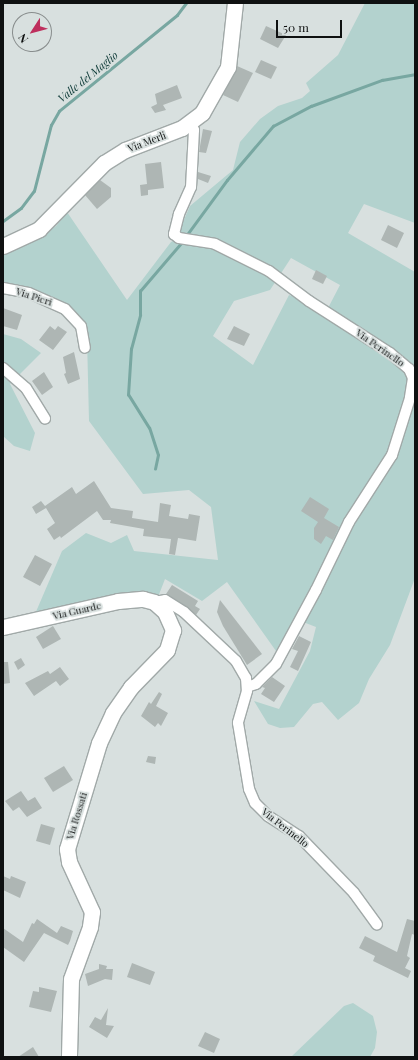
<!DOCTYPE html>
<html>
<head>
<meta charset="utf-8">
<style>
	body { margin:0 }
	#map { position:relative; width:418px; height:1060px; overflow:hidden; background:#d8e0df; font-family:"Playfair Display",serif }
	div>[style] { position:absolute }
	.green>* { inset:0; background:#b3d2ce }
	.stream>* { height:2.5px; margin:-1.25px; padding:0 1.25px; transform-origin:1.25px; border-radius:1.25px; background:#78a7a1 }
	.building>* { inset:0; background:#aeb6b4 }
	.roads { filter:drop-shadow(1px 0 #a1a9a8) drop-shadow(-1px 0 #a1a9a8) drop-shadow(0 1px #a1a9a8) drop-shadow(0 -1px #a1a9a8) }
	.street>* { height:10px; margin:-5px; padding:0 5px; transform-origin:5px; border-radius:5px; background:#fff }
	.secondary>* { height:15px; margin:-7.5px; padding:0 7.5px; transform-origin:7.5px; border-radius:7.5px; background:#fff }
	span { translate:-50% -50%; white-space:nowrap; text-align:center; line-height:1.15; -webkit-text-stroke:3.5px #d8e0df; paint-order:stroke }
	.street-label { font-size:10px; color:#0f1111 }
	.water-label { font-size:11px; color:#0e3b38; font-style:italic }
	.frame { position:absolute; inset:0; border:4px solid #0f1111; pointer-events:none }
	.north { position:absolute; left:12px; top:12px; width:40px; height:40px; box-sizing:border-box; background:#d8e0df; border:1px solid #888d8d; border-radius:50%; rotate:234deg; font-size:11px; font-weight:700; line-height:16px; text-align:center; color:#0f1111 }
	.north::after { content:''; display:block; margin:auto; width:14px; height:18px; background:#be2f5d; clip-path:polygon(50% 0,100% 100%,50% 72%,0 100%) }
	.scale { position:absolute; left:276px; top:20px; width:66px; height:18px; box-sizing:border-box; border:2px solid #0f1111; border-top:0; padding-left:5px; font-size:12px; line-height:14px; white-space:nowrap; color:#0f1111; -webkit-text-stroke:3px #d8e0df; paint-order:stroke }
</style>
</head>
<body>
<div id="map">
	<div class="green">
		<div style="clip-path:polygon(evenodd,365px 3px,415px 3px,415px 223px,364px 204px,348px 233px,415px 272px,415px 578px,390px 645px,369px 679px,359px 703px,338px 720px,322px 702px,313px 704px,294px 727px,280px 728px,268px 724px,254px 701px,279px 709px,310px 651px,316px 627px,303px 622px,276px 651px,227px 582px,202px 601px,165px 579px,158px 597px,35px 614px,62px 551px,86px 533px,111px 543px,127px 535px,134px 551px,218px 560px,211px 507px,189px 490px,143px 494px,89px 421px,87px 338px,63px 306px,3px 289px,3px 254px,34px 241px,56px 226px,67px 212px,127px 300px,171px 242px,179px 238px,182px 224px,190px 206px,233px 170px,240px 142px,260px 119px,278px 106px,302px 98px,310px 91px,306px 83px,338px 55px,365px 3px,291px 258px,340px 285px,327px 310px,289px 295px,253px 365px,213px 336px,234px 301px,270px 290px,291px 258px)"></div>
		<div style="clip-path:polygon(3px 334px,21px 339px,41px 353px,10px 384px,35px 433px,30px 451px,14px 446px,3px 436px)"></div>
		<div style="clip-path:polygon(353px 1003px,373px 1016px,377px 1032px,375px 1048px,370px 1057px,291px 1057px,344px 1006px)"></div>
	</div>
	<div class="stream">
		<div style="left:3px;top:221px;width:22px;rotate:-36deg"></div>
		<div style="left:21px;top:208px;width:21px;rotate:-53deg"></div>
		<div style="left:34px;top:191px;width:68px;rotate:-75.6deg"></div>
		<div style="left:51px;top:125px;width:16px;rotate:-60deg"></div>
		<div style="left:59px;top:111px;width:152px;rotate:-39.1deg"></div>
		<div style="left:177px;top:15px;width:15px;rotate:-53deg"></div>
		<div style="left:186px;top:236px;width:69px;rotate:-53.8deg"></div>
		<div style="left:227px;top:180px;width:71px;rotate:-49.6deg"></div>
		<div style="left:273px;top:126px;width:43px;rotate:-27.8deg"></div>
		<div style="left:311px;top:106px;width:76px;rotate:-20.1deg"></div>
		<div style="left:382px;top:80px;width:34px;rotate:-10deg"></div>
		<div style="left:155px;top:469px;width:14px;rotate:-78deg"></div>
		<div style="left:158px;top:455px;width:28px;rotate:-108deg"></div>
		<div style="left:149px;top:428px;width:39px;rotate:-122deg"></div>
		<div style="left:128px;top:395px;width:46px;rotate:-86.3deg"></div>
		<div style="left:131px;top:349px;width:35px;rotate:-75deg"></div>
		<div style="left:140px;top:315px;width:24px;rotate:-90deg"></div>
		<div style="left:140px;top:291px;width:65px;rotate:-49.4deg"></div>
	</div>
	<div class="building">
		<div style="clip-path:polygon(266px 26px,286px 35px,278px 48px,260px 39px)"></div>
		<div style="clip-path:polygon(261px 60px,277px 67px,271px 79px,255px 72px)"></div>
		<div style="clip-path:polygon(237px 66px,253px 73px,238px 102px,223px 95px)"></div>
		<div style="clip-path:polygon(177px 85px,182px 98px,163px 105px,166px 110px,155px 113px,151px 107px,157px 104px,155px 94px)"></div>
		<div style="clip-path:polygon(203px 129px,212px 131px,206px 153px,199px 152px)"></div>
		<div style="clip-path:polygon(161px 162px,164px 188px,148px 190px,148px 186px,148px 195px,141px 196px,140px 185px,147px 184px,145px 164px)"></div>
		<div style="clip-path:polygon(198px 172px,211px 176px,208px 183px,198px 179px)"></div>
		<div style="clip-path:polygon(100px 180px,111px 188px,111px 197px,97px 209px,85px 195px)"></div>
		<div style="clip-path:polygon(388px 225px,404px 233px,397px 248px,381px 240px)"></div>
		<div style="clip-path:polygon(316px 270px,327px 276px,323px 284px,312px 279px)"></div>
		<div style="clip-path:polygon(3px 308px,22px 315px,17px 330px,3px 326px)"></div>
		<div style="clip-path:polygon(50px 326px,55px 330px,58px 326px,67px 332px,53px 350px,39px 340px)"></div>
		<div style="clip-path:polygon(234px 326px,250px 334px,244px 346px,227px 339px)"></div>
		<div style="clip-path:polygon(74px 352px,80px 379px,68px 384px,64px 374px,66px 373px,63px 357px)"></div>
		<div style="clip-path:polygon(44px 372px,53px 387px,42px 395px,32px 381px)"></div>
		<div style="clip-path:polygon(94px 481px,111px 508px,133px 511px,132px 518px,158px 522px,160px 503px,171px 505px,169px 516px,188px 519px,189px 514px,200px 516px,196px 541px,178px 538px,175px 555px,169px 554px,171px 539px,143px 536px,144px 529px,110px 523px,111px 520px,103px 520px,97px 511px,61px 538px,60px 536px,54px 540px,47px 529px,55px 523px,46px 508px,36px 514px,32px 507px,41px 501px,45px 506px,72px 487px,76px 494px)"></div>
		<div style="clip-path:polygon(310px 497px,329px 509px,324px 518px,339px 527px,333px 540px,326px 536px,321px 544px,314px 539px,314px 528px,318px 522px,301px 511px)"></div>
		<div style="clip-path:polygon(35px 555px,52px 564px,40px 586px,23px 577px)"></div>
		<div style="clip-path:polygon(172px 585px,198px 601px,195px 606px,200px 609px,196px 615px,166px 594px)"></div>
		<div style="clip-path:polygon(220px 600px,262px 654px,247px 665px,223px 626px,217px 612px)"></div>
		<div style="clip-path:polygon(53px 626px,61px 639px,43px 649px,36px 637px)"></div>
		<div style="clip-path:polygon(299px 636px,311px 642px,298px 671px,290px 667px,298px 651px,292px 649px)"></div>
		<div style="clip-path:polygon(21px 658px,25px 665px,18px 670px,14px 662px)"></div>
		<div style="clip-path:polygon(3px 662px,8px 662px,10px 683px,3px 684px)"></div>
		<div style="clip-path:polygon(60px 667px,69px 679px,60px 686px,56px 681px,34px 696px,25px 683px,48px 671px,50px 674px)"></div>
		<div style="clip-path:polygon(272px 677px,285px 686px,274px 702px,261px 694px,265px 688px,262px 687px)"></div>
		<div style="clip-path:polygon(159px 692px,162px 694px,156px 706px,168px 713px,161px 726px,158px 723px,155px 727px,141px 716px,149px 702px,151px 704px)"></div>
		<div style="clip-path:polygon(148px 756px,156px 757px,155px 764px,146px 762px)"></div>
		<div style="clip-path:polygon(64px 766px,73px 780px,53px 792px,44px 778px)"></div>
		<div style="clip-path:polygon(21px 791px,28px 801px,35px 797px,42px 808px,27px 817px,19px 807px,13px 811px,5px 801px)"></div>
		<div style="clip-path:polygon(41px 824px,55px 828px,50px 845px,36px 841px)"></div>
		<div style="clip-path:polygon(3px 876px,10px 879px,11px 876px,26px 882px,20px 898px,3px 890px)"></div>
		<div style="clip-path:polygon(37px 919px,57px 933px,61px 926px,73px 931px,70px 941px,68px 945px,44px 933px,24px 962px,3px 947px,3px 928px,23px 942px,32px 923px,34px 924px)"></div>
		<div style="clip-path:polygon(407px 919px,415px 921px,415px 935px,412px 934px,407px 956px,410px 958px,405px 968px,411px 971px,408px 978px,373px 961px,375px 956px,359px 948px,365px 936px,397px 952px)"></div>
		<div style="clip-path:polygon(132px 963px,155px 972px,150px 985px,127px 977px)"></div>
		<div style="clip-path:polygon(99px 964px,107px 966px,106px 969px,113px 969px,112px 980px,105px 979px,88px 986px,85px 974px,99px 969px)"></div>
		<div style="clip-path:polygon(39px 987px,57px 991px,51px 1012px,29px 1007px,33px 991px,39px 992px)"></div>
		<div style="clip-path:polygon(108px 1008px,106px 1025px,114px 1026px,107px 1038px,89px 1027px,95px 1017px,101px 1020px)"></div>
		<div style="clip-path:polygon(205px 1032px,220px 1039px,214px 1053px,198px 1046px)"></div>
		<div style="clip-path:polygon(33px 1047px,39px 1057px,18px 1057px)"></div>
	</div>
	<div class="roads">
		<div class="street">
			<div style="left:190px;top:122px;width:9px;rotate:63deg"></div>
			<div style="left:194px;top:130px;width:57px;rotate:93deg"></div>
			<div style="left:191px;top:187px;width:30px;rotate:114deg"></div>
			<div style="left:179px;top:214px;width:21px;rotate:104deg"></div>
			<div style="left:174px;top:234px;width:6px;rotate:39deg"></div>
			<div style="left:179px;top:238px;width:36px;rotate:9deg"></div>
			<div style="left:215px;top:244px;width:60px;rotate:26.6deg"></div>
			<div style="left:269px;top:271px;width:50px;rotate:36.9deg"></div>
			<div style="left:309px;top:301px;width:96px;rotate:32.7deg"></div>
			<div style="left:390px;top:353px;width:25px;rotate:40deg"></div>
			<div style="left:409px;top:369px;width:10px;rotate:66deg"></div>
			<div style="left:413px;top:378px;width:20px;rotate:99deg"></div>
			<div style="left:410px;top:398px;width:60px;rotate:107.5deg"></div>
			<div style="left:392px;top:455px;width:80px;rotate:122.7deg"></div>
			<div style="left:349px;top:522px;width:76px;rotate:115.9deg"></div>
			<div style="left:316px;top:590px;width:84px;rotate:118.4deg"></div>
			<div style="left:276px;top:664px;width:28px;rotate:135deg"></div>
			<div style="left:256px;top:684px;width:9px;rotate:162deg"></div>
			<div style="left:3px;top:288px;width:26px;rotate:11deg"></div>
			<div style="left:29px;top:293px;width:39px;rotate:24deg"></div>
			<div style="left:65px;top:309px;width:23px;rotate:47deg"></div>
			<div style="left:81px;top:326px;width:22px;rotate:80deg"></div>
			<div style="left:3px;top:368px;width:30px;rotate:41deg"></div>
			<div style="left:26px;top:388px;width:36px;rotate:58deg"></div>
			<div style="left:154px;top:602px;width:11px;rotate:-10deg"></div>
			<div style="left:165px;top:600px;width:22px;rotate:32deg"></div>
			<div style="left:184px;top:612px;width:71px;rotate:43.3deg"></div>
			<div style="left:236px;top:661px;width:20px;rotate:60deg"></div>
			<div style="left:246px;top:678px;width:13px;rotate:86deg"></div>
			<div style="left:247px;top:691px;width:33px;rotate:106deg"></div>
			<div style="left:238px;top:723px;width:67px;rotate:80.5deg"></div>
			<div style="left:249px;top:789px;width:15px;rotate:67deg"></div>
			<div style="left:255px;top:803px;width:18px;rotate:45deg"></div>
			<div style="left:268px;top:816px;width:37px;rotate:33deg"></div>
			<div style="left:299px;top:836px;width:79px;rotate:46deg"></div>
			<div style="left:354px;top:893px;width:39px;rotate:54deg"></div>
		</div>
		<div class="secondary">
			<div style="left:3px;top:246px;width:40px;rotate:-25deg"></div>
			<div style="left:39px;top:229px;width:93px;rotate:-45.4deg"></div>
			<div style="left:104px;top:163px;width:25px;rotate:-32deg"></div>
			<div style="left:125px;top:150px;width:61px;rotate:-21.1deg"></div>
			<div style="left:182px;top:128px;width:25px;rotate:-37deg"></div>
			<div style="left:202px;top:113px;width:53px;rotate:-60.5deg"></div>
			<div style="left:228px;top:67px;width:64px;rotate:-83.8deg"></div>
			<div style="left:3px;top:627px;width:118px;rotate:-12.7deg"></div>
			<div style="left:118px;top:601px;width:25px;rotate:-5deg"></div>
			<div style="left:143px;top:599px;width:11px;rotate:15deg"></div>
			<div style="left:154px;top:602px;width:15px;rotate:42deg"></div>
			<div style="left:165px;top:612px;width:20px;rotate:66deg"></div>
			<div style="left:173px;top:630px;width:21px;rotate:107deg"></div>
			<div style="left:167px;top:650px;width:52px;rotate:134.2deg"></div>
			<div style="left:131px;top:687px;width:32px;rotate:125deg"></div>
			<div style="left:113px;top:713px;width:33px;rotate:115deg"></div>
			<div style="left:99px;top:743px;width:111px;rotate:106.8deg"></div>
			<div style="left:67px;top:849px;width:13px;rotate:81deg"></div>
			<div style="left:69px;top:862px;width:55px;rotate:65.3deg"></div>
			<div style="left:92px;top:912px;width:15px;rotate:98deg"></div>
			<div style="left:90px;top:927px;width:55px;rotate:110.1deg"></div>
			<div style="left:71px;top:979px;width:78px;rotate:91.5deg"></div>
		</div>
	</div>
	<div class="street-label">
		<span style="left:147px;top:142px;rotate:-21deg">Via Merli</span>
		<span style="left:34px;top:297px;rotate:18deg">Via Pieri</span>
		<span style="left:380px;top:348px;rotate:35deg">Via Perinello</span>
		<span style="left:77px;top:611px;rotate:-13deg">Via Guarde</span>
		<span style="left:77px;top:816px;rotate:-73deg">Via Rossati</span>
		<span style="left:285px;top:828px;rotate:38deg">Via Perinello</span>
	</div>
	<div class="water-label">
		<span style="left:88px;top:77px;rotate:-39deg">Valle del Maglio</span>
	</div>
	<div class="frame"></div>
	<div class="north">N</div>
	<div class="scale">50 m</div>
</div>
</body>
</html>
